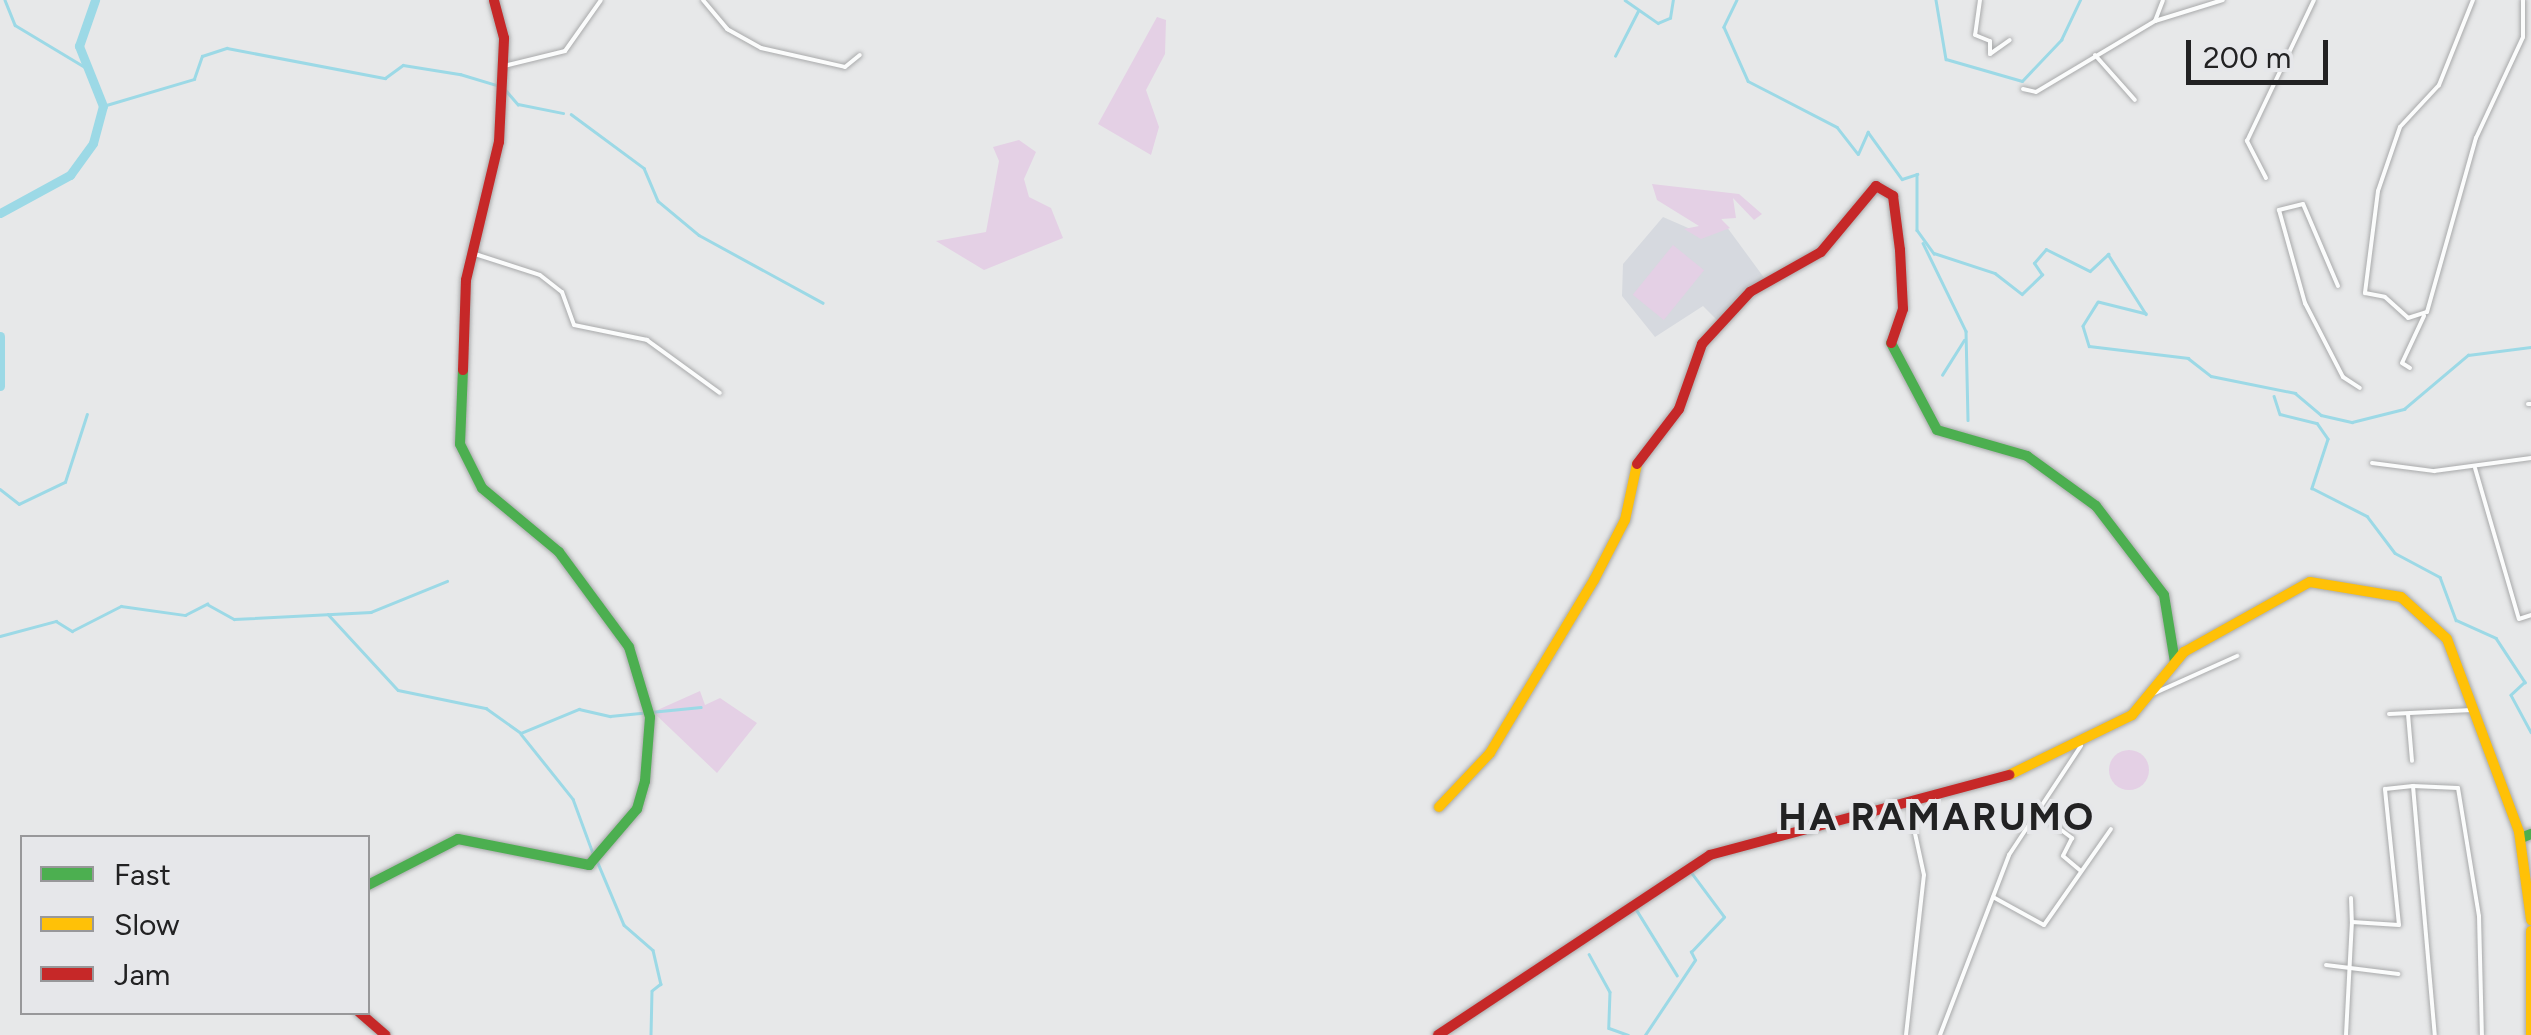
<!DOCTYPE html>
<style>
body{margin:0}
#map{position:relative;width:2531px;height:1035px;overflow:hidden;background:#e7e8e9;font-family:Figtree,sans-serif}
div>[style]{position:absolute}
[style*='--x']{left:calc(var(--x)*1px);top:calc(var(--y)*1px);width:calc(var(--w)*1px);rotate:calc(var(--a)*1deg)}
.built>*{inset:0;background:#d6d9df}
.green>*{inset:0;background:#e4d0e5;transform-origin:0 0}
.round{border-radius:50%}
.stream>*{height:2.5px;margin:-1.25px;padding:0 1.25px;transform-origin:1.25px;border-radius:1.25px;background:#9cd9e6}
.river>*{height:9px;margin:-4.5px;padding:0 4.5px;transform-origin:4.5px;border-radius:4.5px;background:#9cd9e6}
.roads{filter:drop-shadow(0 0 2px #a8a9aa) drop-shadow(0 0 2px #a8a9aa)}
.street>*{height:4px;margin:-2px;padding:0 2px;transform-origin:2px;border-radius:2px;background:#fbfcfc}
.fast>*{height:10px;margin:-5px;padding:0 5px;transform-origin:5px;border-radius:5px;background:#4caf50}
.slow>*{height:10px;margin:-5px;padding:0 5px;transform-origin:5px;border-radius:5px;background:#ffc107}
.jam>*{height:10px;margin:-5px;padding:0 5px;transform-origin:5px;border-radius:5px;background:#c62828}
span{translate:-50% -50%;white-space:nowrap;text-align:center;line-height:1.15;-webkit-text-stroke:8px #e6e7ea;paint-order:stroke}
.district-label{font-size:38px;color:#222223;font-weight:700;letter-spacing:2.5px}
.legend{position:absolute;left:20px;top:835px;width:350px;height:180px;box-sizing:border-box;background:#e6e7ea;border:2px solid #98989a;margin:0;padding:12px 18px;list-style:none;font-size:30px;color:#222223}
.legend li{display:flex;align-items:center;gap:20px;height:50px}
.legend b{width:50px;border:2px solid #98989a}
.scale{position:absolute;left:2186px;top:40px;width:142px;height:45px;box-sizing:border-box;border:5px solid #222223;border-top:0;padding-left:12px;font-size:30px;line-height:35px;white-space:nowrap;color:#222223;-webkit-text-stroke:8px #e6e7ea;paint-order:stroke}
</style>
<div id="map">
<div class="built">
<i style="clip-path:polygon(1663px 217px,1702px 234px,1721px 219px,1765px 279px,1717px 320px,1703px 306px,1655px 337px,1622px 296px,1623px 264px)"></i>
</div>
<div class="green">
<i style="clip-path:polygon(1157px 17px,1166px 20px,1165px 54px,1146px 90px,1159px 127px,1151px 155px,1098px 124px)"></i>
<i style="clip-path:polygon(1019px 140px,1036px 152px,1024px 179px,1029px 197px,1051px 208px,1063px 238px,984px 270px,936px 241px,986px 232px,999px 161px,993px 147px)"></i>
<i style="clip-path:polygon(1652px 184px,1739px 194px,1762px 214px,1754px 220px,1733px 198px,1736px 218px,1721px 219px,1730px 228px,1701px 239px,1684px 229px,1699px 226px,1657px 200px)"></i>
<i style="left:1673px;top:245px;width:40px;height:64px;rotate:39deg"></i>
<i style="clip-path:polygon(700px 691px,705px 705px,720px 698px,757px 723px,717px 773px,653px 712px)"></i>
<i class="round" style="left:2109px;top:750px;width:40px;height:40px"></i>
</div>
<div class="stream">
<i style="--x:5;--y:0;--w:27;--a:68"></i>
<i style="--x:15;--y:25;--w:82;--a:31"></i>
<i style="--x:1625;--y:0;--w:40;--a:34.9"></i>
<i style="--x:1658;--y:23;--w:13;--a:-23"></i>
<i style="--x:1670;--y:18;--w:18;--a:-81"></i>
<i style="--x:1737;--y:0;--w:30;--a:116"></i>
<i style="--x:1724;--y:27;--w:59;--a:66"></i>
<i style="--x:1748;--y:81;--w:100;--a:27.3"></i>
<i style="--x:1837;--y:127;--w:34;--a:52"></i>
<i style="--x:1858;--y:154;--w:24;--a:-66"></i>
<i style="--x:1868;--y:132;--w:58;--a:54.1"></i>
<i style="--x:1902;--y:179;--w:16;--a:-18"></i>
<i style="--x:1917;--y:174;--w:56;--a:90"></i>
<i style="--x:1917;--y:230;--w:29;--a:54"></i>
<i style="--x:1934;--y:253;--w:64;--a:18.2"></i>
<i style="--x:1995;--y:273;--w:34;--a:38"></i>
<i style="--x:2022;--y:294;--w:28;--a:-44"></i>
<i style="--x:2042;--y:275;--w:14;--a:-124"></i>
<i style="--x:2034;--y:263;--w:18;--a:-49"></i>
<i style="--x:2046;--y:249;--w:49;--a:26.6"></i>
<i style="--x:2090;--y:271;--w:25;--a:-43"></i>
<i style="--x:2108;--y:254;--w:71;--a:57.7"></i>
<i style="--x:2146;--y:314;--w:49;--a:-166"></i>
<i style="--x:2098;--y:302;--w:28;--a:122"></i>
<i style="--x:2083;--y:326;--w:21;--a:73"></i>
<i style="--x:2089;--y:346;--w:100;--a:6.9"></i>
<i style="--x:2188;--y:358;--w:29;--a:38"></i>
<i style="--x:2211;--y:376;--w:86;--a:11.4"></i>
<i style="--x:2295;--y:393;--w:34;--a:40"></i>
<i style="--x:2321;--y:415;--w:32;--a:13"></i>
<i style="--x:2352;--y:422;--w:54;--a:-14"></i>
<i style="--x:2404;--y:409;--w:84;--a:-40.2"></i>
<i style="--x:2468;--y:355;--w:64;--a:-7.2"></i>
<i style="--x:1936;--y:0;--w:60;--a:80.4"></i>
<i style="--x:1946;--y:59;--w:79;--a:16.1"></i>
<i style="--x:2022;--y:81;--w:57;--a:-46.4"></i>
<i style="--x:2061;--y:40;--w:44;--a:-64.6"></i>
<i style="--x:1615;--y:56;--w:51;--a:-62.9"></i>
<i style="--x:103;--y:106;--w:95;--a:-16.5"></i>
<i style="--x:194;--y:79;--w:24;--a:-71"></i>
<i style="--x:202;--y:56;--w:26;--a:-18"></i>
<i style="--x:227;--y:48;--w:161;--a:10.8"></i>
<i style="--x:385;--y:78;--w:22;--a:-36"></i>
<i style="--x:403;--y:65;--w:58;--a:9"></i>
<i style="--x:460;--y:74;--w:45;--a:16.8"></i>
<i style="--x:503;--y:87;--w:23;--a:49"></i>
<i style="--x:518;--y:104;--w:46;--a:11.3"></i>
<i style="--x:571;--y:114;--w:91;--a:36.5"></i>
<i style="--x:644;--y:168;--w:36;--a:67"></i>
<i style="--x:658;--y:201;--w:53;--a:39.7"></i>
<i style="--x:699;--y:235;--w:141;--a:28.7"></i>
<i style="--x:1923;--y:243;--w:98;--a:64"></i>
<i style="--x:1966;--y:331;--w:89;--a:88.7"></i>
<i style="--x:1942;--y:375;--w:41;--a:-57.8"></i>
<i style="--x:2274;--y:396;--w:19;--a:72"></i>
<i style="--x:2280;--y:414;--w:38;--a:14"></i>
<i style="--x:2317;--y:423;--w:19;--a:55"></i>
<i style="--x:2328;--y:439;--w:52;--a:108.1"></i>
<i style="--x:2312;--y:488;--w:62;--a:27"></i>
<i style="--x:2367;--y:516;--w:46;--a:52.9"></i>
<i style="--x:2395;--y:553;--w:51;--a:28.1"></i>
<i style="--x:2440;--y:577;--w:46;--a:69.6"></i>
<i style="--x:2456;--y:620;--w:44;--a:24.2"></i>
<i style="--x:2496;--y:638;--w:53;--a:56.6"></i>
<i style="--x:2525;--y:682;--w:19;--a:137"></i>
<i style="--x:2511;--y:695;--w:42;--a:61.6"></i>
<i style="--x:0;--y:489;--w:24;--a:38"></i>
<i style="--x:19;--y:504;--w:51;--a:-25.6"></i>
<i style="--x:65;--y:482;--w:71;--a:-72.1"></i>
<i style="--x:328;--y:614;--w:103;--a:47.4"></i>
<i style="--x:398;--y:690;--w:90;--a:11.6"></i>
<i style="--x:486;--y:708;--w:43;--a:35.5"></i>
<i style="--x:521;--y:733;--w:63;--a:-22.5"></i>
<i style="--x:579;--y:709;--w:32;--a:13"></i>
<i style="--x:610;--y:716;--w:91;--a:-5.6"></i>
<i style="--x:0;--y:636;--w:58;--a:-15"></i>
<i style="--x:56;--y:621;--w:19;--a:32"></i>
<i style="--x:72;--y:631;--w:55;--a:-27"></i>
<i style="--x:121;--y:606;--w:65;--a:8"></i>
<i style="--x:185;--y:615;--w:25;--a:-27"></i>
<i style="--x:207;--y:604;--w:31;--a:29"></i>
<i style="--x:234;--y:619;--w:137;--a:-2.9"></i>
<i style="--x:371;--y:612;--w:82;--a:-22.2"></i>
<i style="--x:521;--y:734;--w:83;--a:51.3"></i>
<i style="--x:573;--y:799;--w:61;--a:69.8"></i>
<i style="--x:598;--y:863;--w:67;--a:67.2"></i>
<i style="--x:624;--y:925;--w:38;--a:41"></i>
<i style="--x:653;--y:950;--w:35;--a:77"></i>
<i style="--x:661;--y:984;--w:11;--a:142"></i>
<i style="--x:652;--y:991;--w:44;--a:91.3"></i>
<i style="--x:1636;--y:909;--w:78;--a:58.2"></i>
<i style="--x:1589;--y:954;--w:43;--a:61.1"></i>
<i style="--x:1610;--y:992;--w:36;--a:92"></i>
<i style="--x:1609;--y:1028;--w:20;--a:20"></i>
<i style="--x:1645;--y:1035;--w:90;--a:-56.3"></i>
<i style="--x:1695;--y:960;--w:9;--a:-117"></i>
<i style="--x:1691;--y:952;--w:48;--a:-46.7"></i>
<i style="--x:1724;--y:917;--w:54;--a:-126.7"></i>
</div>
<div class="river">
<i style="--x:0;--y:213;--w:80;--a:-28.5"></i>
<i style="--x:70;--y:175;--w:39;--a:-54"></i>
<i style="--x:93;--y:143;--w:38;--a:-75"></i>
<i style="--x:103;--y:106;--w:65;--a:-111.8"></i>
<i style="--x:79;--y:46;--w:49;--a:-70.8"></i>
<i style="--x:0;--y:336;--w:50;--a:90"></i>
</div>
<div class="roads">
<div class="street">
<i style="--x:703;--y:0;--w:38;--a:50"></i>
<i style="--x:727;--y:29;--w:39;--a:29"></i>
<i style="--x:761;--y:48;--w:86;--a:12.7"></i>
<i style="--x:845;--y:67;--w:19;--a:-39"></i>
<i style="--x:1980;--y:0;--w:35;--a:98"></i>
<i style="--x:1975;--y:35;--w:16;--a:22"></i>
<i style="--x:1990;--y:41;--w:13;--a:90"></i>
<i style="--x:1990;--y:54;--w:24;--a:-35"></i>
<i style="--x:2473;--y:0;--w:92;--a:111.8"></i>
<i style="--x:2439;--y:85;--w:57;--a:132.9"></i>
<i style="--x:2400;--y:127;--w:68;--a:109"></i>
<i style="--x:2378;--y:191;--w:103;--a:97.3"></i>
<i style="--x:2365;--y:293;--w:20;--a:11"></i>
<i style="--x:2385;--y:297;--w:31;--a:42"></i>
<i style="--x:2408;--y:318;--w:20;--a:-18"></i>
<i style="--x:2427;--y:312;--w:181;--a:-74.3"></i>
<i style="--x:2476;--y:138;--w:111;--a:-65"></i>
<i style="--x:2523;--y:37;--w:37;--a:-90"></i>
<i style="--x:2155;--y:21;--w:71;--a:-17.2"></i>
<i style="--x:2095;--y:55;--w:60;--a:48.4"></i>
<i style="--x:504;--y:66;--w:63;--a:-13.8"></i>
<i style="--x:565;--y:51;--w:62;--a:-54.8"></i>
<i style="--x:2023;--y:89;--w:13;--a:13"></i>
<i style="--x:2036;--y:92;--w:139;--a:-30.8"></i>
<i style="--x:2155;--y:21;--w:22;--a:-69"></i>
<i style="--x:2266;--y:178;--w:42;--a:-117.2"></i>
<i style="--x:2247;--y:141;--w:156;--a:-64.6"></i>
<i style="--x:475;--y:254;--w:68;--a:17.9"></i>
<i style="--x:540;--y:275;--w:28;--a:38"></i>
<i style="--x:562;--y:292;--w:35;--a:70"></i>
<i style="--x:574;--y:325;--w:75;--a:11.6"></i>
<i style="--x:647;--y:340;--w:90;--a:36"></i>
<i style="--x:2338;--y:286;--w:89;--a:-113.1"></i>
<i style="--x:2303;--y:204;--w:25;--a:166"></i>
<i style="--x:2279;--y:210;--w:97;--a:74.4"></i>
<i style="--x:2305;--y:303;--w:83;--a:62.8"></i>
<i style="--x:2343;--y:377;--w:20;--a:33"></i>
<i style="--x:2410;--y:368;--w:9;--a:-148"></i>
<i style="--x:2402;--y:363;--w:52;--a:-64.9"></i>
<i style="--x:2528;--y:404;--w:3;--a:0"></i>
<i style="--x:2372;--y:463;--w:63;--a:7.4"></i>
<i style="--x:2434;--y:471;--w:98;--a:-7.6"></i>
<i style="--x:2475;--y:468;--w:157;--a:73.8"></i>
<i style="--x:2519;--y:619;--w:13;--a:-18"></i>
<i style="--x:2148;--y:696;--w:98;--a:-24.2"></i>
<i style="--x:2389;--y:714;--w:83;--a:-2.8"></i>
<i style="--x:2408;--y:714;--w:47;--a:85.1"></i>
<i style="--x:2413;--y:786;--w:250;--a:85"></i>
<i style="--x:2037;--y:812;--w:44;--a:36.6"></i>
<i style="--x:2072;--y:838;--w:20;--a:117"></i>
<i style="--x:2063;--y:856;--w:23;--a:40"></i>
<i style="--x:1993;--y:897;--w:58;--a:28.8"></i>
<i style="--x:2044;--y:925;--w:117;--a:-55.1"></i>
<i style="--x:2351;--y:898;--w:24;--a:88"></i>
<i style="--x:2326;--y:965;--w:73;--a:7.1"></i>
<i style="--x:1906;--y:1035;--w:161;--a:-83.6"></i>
<i style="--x:1924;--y:875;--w:66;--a:-102.2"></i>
<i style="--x:1940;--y:1035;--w:193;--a:-69"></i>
<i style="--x:2009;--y:855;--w:131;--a:-56.6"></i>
<i style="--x:2346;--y:1035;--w:113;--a:-87"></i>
<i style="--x:2352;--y:922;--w:47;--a:3.7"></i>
<i style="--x:2399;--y:925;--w:137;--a:-95.9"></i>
<i style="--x:2385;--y:789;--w:28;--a:-6"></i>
<i style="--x:2413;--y:786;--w:45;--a:2.5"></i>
<i style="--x:2458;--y:788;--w:130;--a:80.7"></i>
<i style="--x:2479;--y:916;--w:119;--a:88.6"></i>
</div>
<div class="fast">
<i style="--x:1891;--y:343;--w:98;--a:62.1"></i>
<i style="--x:1937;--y:430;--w:94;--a:16.1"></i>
<i style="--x:2027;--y:456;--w:85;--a:35.9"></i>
<i style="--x:2096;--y:506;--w:112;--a:52.6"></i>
<i style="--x:2164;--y:595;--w:68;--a:80.7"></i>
<i style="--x:2521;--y:838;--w:11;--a:-22"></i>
<i style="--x:368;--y:885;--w:101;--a:-27.1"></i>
<i style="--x:458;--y:839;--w:134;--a:11.2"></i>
<i style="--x:589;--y:865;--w:74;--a:-49.4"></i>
<i style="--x:637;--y:809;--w:29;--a:-74"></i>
<i style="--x:645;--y:781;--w:64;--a:-85.5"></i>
<i style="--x:650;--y:717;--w:73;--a:-106.7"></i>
<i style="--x:629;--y:647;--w:118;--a:-126.4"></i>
<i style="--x:559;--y:552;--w:100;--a:-140.3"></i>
<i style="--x:482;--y:488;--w:49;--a:-116.6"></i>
<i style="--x:460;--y:444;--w:74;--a:-87.7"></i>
</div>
<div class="slow">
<i style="--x:2009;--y:775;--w:137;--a:-26"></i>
<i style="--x:2132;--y:715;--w:82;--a:-50.5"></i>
<i style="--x:2184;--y:652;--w:144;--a:-29.1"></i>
<i style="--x:2310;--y:582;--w:92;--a:9.4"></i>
<i style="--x:2401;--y:597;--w:62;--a:42.4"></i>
<i style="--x:2447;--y:639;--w:206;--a:69.5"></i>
<i style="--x:2519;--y:832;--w:89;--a:82.2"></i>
<i style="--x:1439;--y:807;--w:74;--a:-46.6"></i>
<i style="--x:1490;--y:753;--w:202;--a:-59"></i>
<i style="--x:1594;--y:580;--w:68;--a:-62.7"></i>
<i style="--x:1625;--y:520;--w:57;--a:-77.9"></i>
<i style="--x:2531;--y:931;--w:104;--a:90"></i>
</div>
<div class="jam">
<i style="--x:463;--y:370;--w:90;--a:-88.1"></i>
<i style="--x:466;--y:280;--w:142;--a:-76.6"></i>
<i style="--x:499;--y:142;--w:104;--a:-87.2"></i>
<i style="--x:504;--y:38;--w:39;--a:-105"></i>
<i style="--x:1637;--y:464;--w:69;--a:-52.6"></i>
<i style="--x:1679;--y:409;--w:69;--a:-70.5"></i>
<i style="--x:1702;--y:344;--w:71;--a:-47.3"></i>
<i style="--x:1750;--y:292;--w:81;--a:-29.4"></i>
<i style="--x:1821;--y:252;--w:86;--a:-50.2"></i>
<i style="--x:1876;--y:186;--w:20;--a:30"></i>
<i style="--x:1893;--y:196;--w:54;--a:82.6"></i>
<i style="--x:1900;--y:250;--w:59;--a:87.1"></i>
<i style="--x:1903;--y:309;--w:36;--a:109"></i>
<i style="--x:359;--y:1012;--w:35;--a:41"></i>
<i style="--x:1438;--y:1035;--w:326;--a:-33.5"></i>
<i style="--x:1710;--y:855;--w:310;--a:-15"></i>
</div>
</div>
<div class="district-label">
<span style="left:1937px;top:818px">HA RAMARUMO</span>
</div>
<ul class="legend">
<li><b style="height:12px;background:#4caf50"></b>Fast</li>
<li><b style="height:12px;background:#ffc107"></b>Slow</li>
<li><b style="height:12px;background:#c62828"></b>Jam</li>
</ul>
<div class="scale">200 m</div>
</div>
